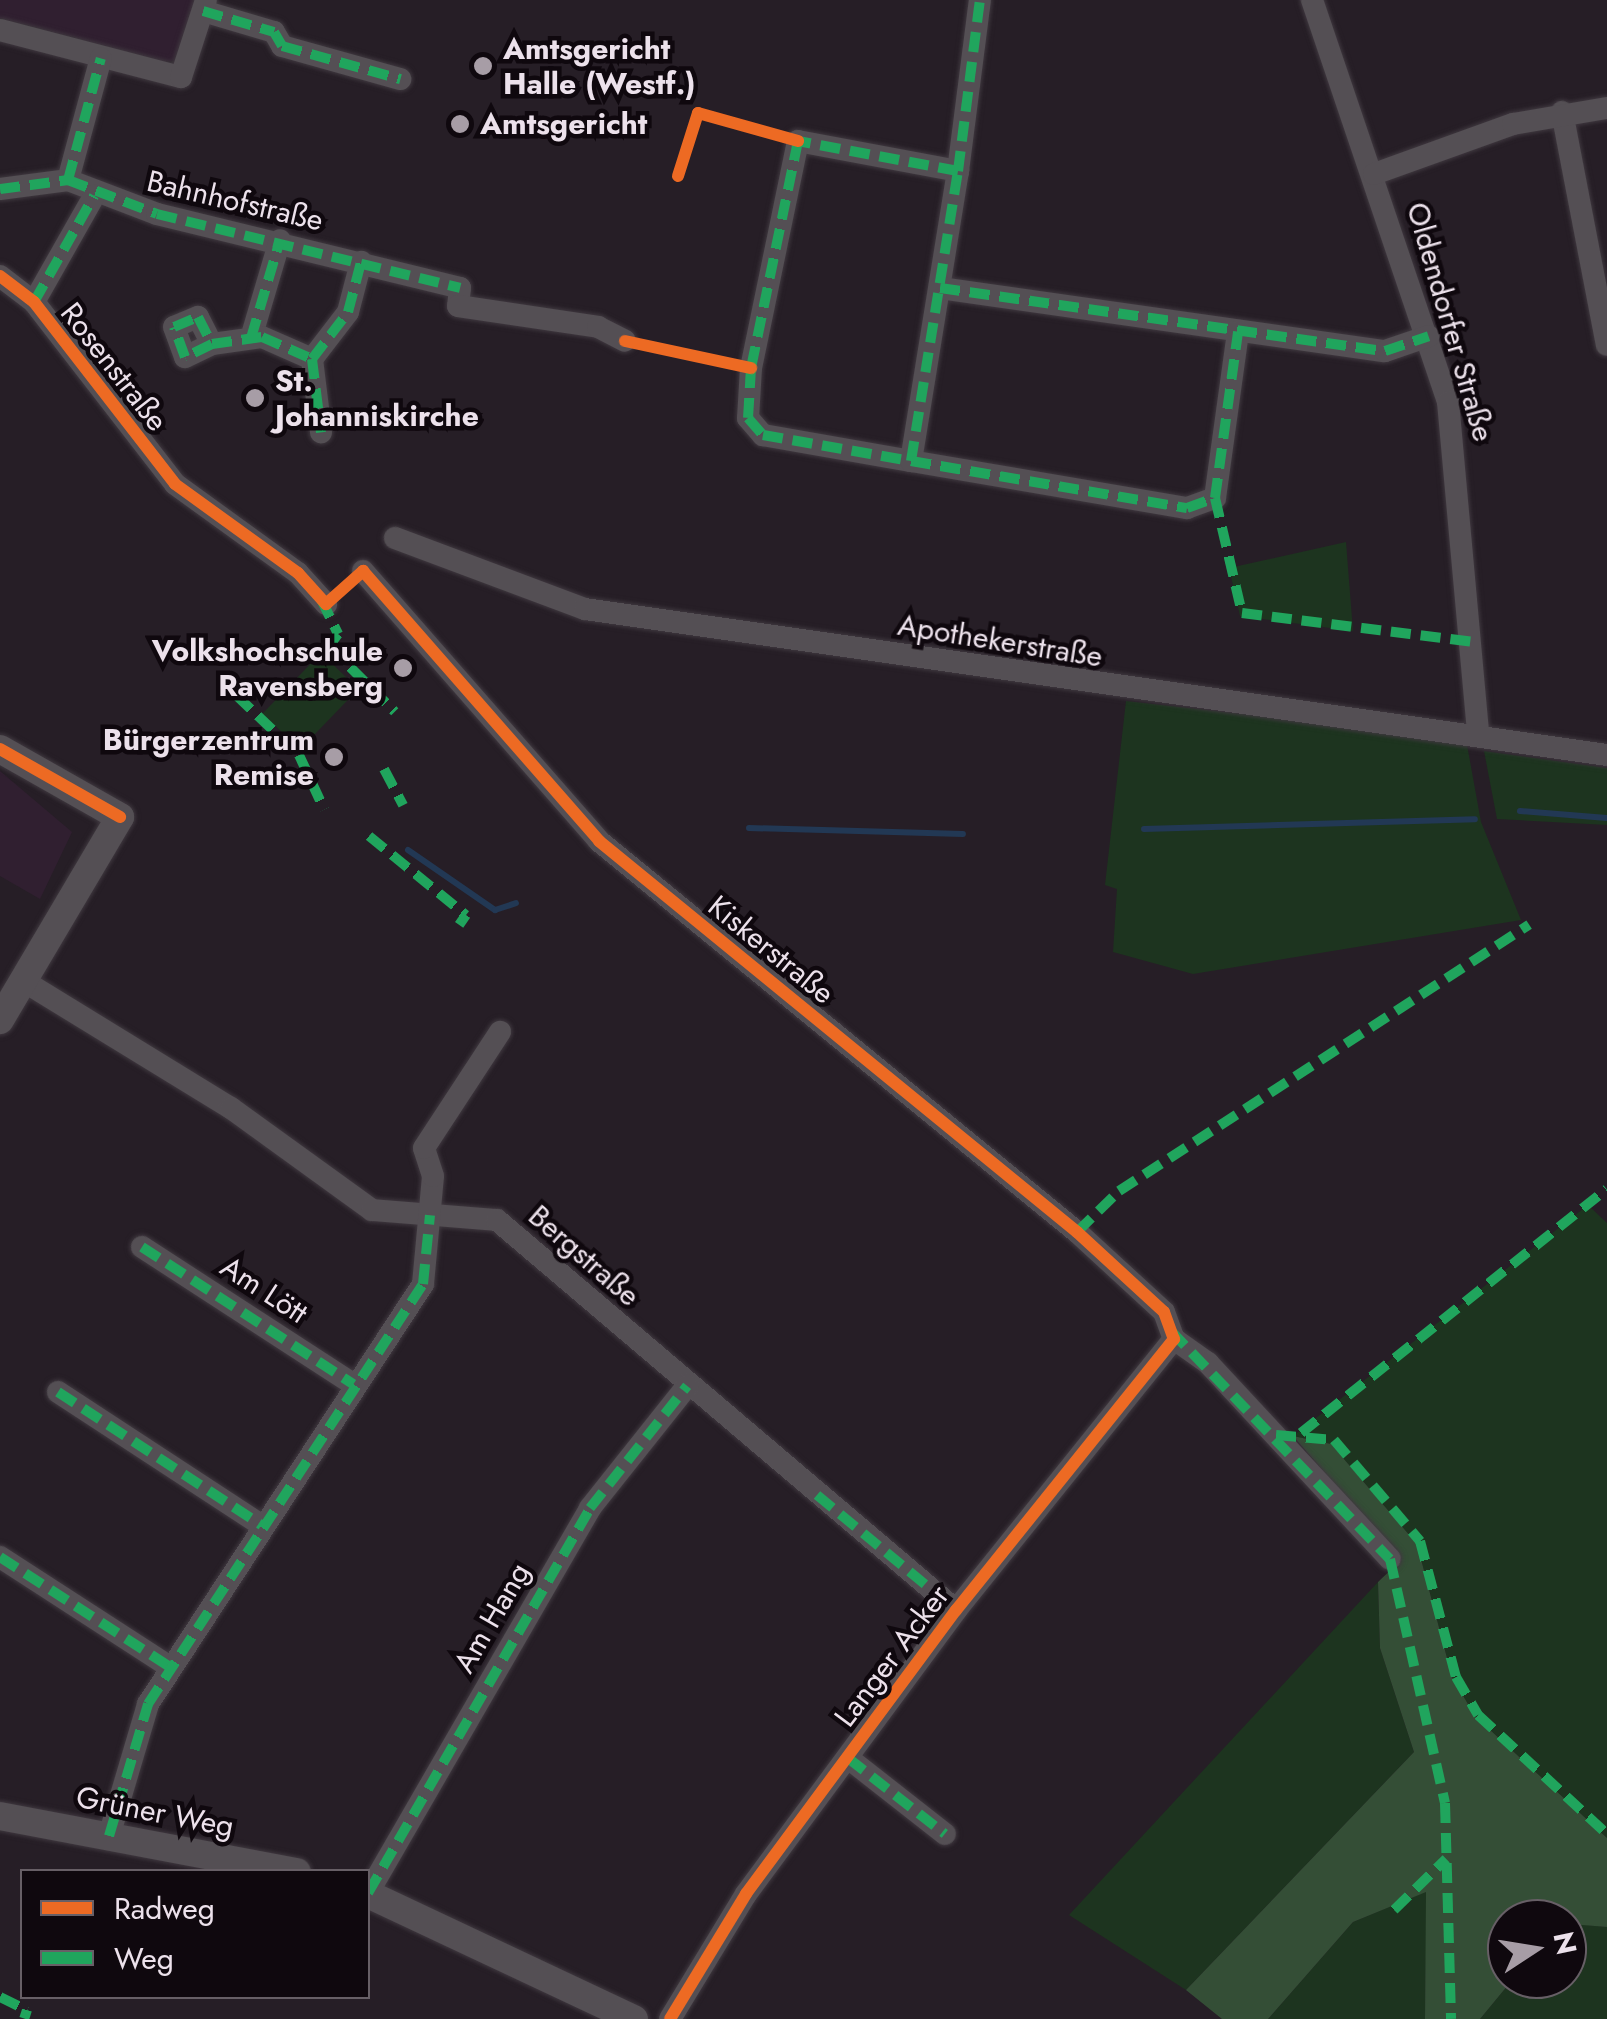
<!DOCTYPE html>
<meta charset="utf-8">
<style>
body{margin:0}
#map{position:relative;width:1607px;height:2019px;overflow:hidden;background:#261e26;font-family:Jost,sans-serif}
div>[style]{position:absolute}
[style*='--x']{left:calc(var(--x)*1px);top:calc(var(--y)*1px);width:calc(var(--w)*1px);rotate:calc(var(--a)*1deg)}
.built>*{inset:0;background:#301f30}
.green>*{inset:0;background:#1d341f;transform-origin:0 0}
.forest>*{inset:0;background:#344e36}
.stream>*{height:6px;margin:-3px;padding:0 3px;transform-origin:3px;border-radius:3px;background:#223854}
.roads{filter:drop-shadow(0 0 2px #3f383f) drop-shadow(0 0 2px #3f383f)}
.minor>*{height:22px;margin:-11px;padding:0 11px;transform-origin:11px;border-radius:11px;background:#544f54}
.tertiary>*{height:28px;margin:-14px;padding:0 14px;transform-origin:14px;border-radius:14px;background:#544f54}
.quiet>*{height:10px;margin-top:-5px;transform-origin:0;background:repeating-linear-gradient(90deg,#20a55d 0 20px,transparent 0 30px)}
.cycleway>*{height:12px;margin:-6px;padding:0 6px;transform-origin:6px;border-radius:6px;background:#ed6a23}
.dots>*{width:28px;height:28px;translate:-50% -50%;box-sizing:border-box;border:5px solid #0f080e;border-radius:50%}
span{translate:-50% -50%;white-space:nowrap;text-align:center;line-height:1.15;-webkit-text-stroke:9px #0f080e;paint-order:stroke}
.poi-label{font-size:30px;color:#ece1eb;font-weight:700}
.left{translate:0 -50%;text-align:left}
.right{translate:-100% -50%;text-align:right}
.street-label{font-size:30px;color:#ece1eb}
.legend{position:absolute;left:20px;top:1869px;width:350px;height:130px;box-sizing:border-box;background:#0f080e;border:2px solid #675f66;margin:0;padding:12px 18px;list-style:none;font-size:30px;color:#ece1eb}
.legend li{display:flex;align-items:center;gap:20px;height:50px}
.legend b{width:50px;border:2px solid #675f66}
.north{position:absolute;left:1487px;top:1899px;width:100px;height:100px;box-sizing:border-box;background:#0f080e;border:2px solid #675f66;border-radius:50%;rotate:78deg;font-size:28px;font-weight:700;line-height:40px;text-align:center;color:#ece1eb}
.north::after{content:'';display:block;margin:auto;width:35px;height:45px;background:#a79da6;clip-path:polygon(50% 0,100% 100%,50% 72%,0 100%)}
</style>
<div id="map">
<div class="built">
<i style="clip-path:polygon(0 0,198px 0,176px 60px,164px 62px,0 18px)"></i>
<i style="clip-path:polygon(0 771px,72px 832px,40px 899px,0 876px)"></i>
</div>
<div class="green">
<i style="clip-path:polygon(1346px 542px,1353px 631px,1240px 616px,1229px 568px)"></i>
<i style="left:321px;top:653px;width:52px;height:84px;rotate:44deg"></i>
<i style="clip-path:polygon(1126px 701px,1466px 739px,1481px 822px,1521px 920px,1193px 974px,1113px 952px,1117px 889px,1105px 885px)"></i>
<i style="clip-path:polygon(1484px 751px,1607px 768px,1607px 825px,1497px 819px)"></i>
<i style="clip-path:polygon(1588px 1205px,1607px 1223px,1607px 1838px,1475px 1716px,1452px 1677px,1417px 1544px,1331px 1444px,1293px 1436px)"></i>
<i style="clip-path:polygon(1378px 1582px,1380px 1648px,1414px 1752px,1186px 1990px,1069px 1915px)"></i>
<i style="clip-path:polygon(1427px 1891px,1425px 2019px,1268px 2019px,1353px 1922px)"></i>
<i style="clip-path:polygon(1567px 1923px,1607px 1927px,1607px 2019px,1480px 2019px,1513px 1979px,1567px 1979px)"></i>
</div>
<div class="forest">
<i style="clip-path:polygon(1293px 1436px,1331px 1444px,1417px 1544px,1452px 1677px,1475px 1716px,1607px 1838px,1607px 1927px,1507px 1919px,1513px 1979px,1480px 2019px,1425px 2019px,1426px 1892px,1353px 1922px,1268px 2019px,1222px 2019px,1186px 1990px,1414px 1752px,1380px 1648px,1378px 1582px,1401px 1560px)"></i>
</div>
<div class="stream">
<i style="--x:1520;--y:811;--w:87;--a:4.6"></i>
<i style="--x:749;--y:828;--w:214;--a:1.6"></i>
<i style="--x:1144;--y:829;--w:331;--a:-1.7"></i>
<i style="--x:408;--y:850;--w:106;--a:34.6"></i>
<i style="--x:495;--y:910;--w:22;--a:-18"></i>
</div>
<div class="roads">
<div class="minor">
<i style="--x:1312;--y:0;--w:424;--a:71.3"></i>
<i style="--x:1448;--y:402;--w:332;--a:84.8"></i>
<i style="--x:203;--y:11;--w:74;--a:16.5"></i>
<i style="--x:274;--y:32;--w:16;--a:60"></i>
<i style="--x:282;--y:46;--w:123;--a:15.6"></i>
<i style="--x:0;--y:30;--w:187;--a:14.6"></i>
<i style="--x:181;--y:77;--w:81;--a:-72"></i>
<i style="--x:1562;--y:112;--w:237;--a:79.1"></i>
<i style="--x:958;--y:171;--w:163;--a:-169.4"></i>
<i style="--x:798;--y:141;--w:232;--a:101.7"></i>
<i style="--x:751;--y:368;--w:50;--a:93.4"></i>
<i style="--x:748;--y:418;--w:23;--a:49"></i>
<i style="--x:763;--y:435;--w:150;--a:10"></i>
<i style="--x:911;--y:461;--w:294;--a:-80.8"></i>
<i style="--x:958;--y:171;--w:172;--a:-82.7"></i>
<i style="--x:1374;--y:174;--w:148;--a:-19.8"></i>
<i style="--x:1513;--y:124;--w:95;--a:-9.7"></i>
<i style="--x:68;--y:180;--w:95;--a:20.9"></i>
<i style="--x:157;--y:214;--w:312;--a:13.7"></i>
<i style="--x:460;--y:288;--w:18;--a:96"></i>
<i style="--x:458;--y:306;--w:142;--a:8.5"></i>
<i style="--x:598;--y:327;--w:30;--a:27"></i>
<i style="--x:68;--y:180;--w:126;--a:-74.9"></i>
<i style="--x:0;--y:189;--w:69;--a:-7.5"></i>
<i style="--x:0;--y:276;--w:43;--a:37.4"></i>
<i style="--x:34;--y:302;--w:230;--a:52.2"></i>
<i style="--x:175;--y:484;--w:152;--a:35.9"></i>
<i style="--x:298;--y:573;--w:42;--a:47.9"></i>
<i style="--x:940;--y:288;--w:449;--a:8.1"></i>
<i style="--x:1385;--y:351;--w:46;--a:-18.8"></i>
<i style="--x:34;--y:302;--w:122;--a:-60.5"></i>
<i style="--x:251;--y:338;--w:102;--a:-73.5"></i>
<i style="--x:212;--y:344;--w:30;--a:154"></i>
<i style="--x:185;--y:357;--w:32;--a:-110"></i>
<i style="--x:174;--y:327;--w:26;--a:-23"></i>
<i style="--x:198;--y:317;--w:30;--a:63"></i>
<i style="--x:212;--y:344;--w:50;--a:-8"></i>
<i style="--x:262;--y:337;--w:55;--a:23.7"></i>
<i style="--x:312;--y:359;--w:74;--a:83"></i>
<i style="--x:312;--y:359;--w:59;--a:-52.5"></i>
<i style="--x:348;--y:312;--w:52;--a:-75.4"></i>
<i style="--x:911;--y:461;--w:280;--a:9.7"></i>
<i style="--x:1187;--y:508;--w:30;--a:-20"></i>
<i style="--x:1215;--y:498;--w:168;--a:-82.1"></i>
<i style="--x:395;--y:538;--w:203;--a:20.5"></i>
<i style="--x:585;--y:609;--w:1032;--a:8.13"></i>
<i style="--x:363;--y:571;--w:359;--a:48.8"></i>
<i style="--x:599;--y:841;--w:618;--a:39.28"></i>
<i style="--x:1077;--y:1232;--w:118;--a:42.6"></i>
<i style="--x:1164;--y:1312;--w:29;--a:70"></i>
<i style="--x:1174;--y:1339;--w:42;--a:35.2"></i>
<i style="--x:1208;--y:1363;--w:267;--a:47.1"></i>
<i style="--x:22;--y:980;--w:245;--a:31.5"></i>
<i style="--x:231;--y:1108;--w:174;--a:35.9"></i>
<i style="--x:372;--y:1210;--w:125;--a:4.6"></i>
<i style="--x:497;--y:1220;--w:602;--a:40.35"></i>
<i style="--x:142;--y:1247;--w:252;--a:33"></i>
<i style="--x:58;--y:1392;--w:243;--a:33.2"></i>
<i style="--x:0;--y:1557;--w:202;--a:32.9"></i>
<i style="--x:848;--y:1758;--w:123;--a:38.1"></i>
<i style="--x:109;--y:1836;--w:138;--a:-73.5"></i>
<i style="--x:148;--y:1704;--w:502;--a:-56.78"></i>
<i style="--x:423;--y:1284;--w:108;--a:-84.7"></i>
<i style="--x:433;--y:1176;--w:29;--a:-108"></i>
<i style="--x:424;--y:1148;--w:139;--a:-56.8"></i>
<i style="--x:368;--y:1893;--w:444;--a:-60"></i>
<i style="--x:590;--y:1508;--w:156;--a:-51.5"></i>
<i style="--x:670;--y:2019;--w:146;--a:-58.7"></i>
<i style="--x:746;--y:1894;--w:353;--a:-53.5"></i>
<i style="--x:956;--y:1610;--w:348;--a:-51.2"></i>
</div>
<div class="tertiary">
<i style="--x:0;--y:749;--w:138;--a:29.5"></i>
<i style="--x:120;--y:817;--w:236;--a:120.6"></i>
<i style="--x:0;--y:1816;--w:302;--a:10.7"></i>
<i style="--x:368;--y:1894;--w:294;--a:25.2"></i>
</div>
</div>
<div class="quiet">
<i style="--x:203;--y:11;--w:74;--a:16.5"></i>
<i style="--x:274;--y:32;--w:16;--a:60"></i>
<i style="--x:282;--y:46;--w:123;--a:15.6"></i>
<i style="--x:958;--y:171;--w:163;--a:-169.4"></i>
<i style="--x:798;--y:141;--w:232;--a:101.7"></i>
<i style="--x:751;--y:368;--w:50;--a:93.4"></i>
<i style="--x:748;--y:418;--w:23;--a:49"></i>
<i style="--x:763;--y:435;--w:150;--a:10"></i>
<i style="--x:911;--y:461;--w:294;--a:-80.8"></i>
<i style="--x:958;--y:171;--w:172;--a:-82.7"></i>
<i style="--x:68;--y:180;--w:95;--a:20.9"></i>
<i style="--x:157;--y:214;--w:312;--a:13.7"></i>
<i style="--x:68;--y:180;--w:126;--a:-74.9"></i>
<i style="--x:0;--y:189;--w:69;--a:-7.5"></i>
<i style="--x:940;--y:288;--w:449;--a:8.1"></i>
<i style="--x:1385;--y:351;--w:46;--a:-18.8"></i>
<i style="--x:34;--y:302;--w:122;--a:-60.5"></i>
<i style="--x:251;--y:338;--w:102;--a:-73.5"></i>
<i style="--x:212;--y:344;--w:30;--a:154"></i>
<i style="--x:185;--y:357;--w:32;--a:-110"></i>
<i style="--x:174;--y:327;--w:26;--a:-23"></i>
<i style="--x:198;--y:317;--w:30;--a:63"></i>
<i style="--x:212;--y:344;--w:50;--a:-8"></i>
<i style="--x:262;--y:337;--w:55;--a:23.7"></i>
<i style="--x:312;--y:359;--w:74;--a:83"></i>
<i style="--x:312;--y:359;--w:59;--a:-52.5"></i>
<i style="--x:348;--y:312;--w:52;--a:-75.4"></i>
<i style="--x:911;--y:461;--w:280;--a:9.7"></i>
<i style="--x:1187;--y:508;--w:30;--a:-20"></i>
<i style="--x:1215;--y:498;--w:168;--a:-82.1"></i>
<i style="--x:1215;--y:498;--w:118;--a:76.8"></i>
<i style="--x:1242;--y:613;--w:234;--a:7.1"></i>
<i style="--x:321;--y:599;--w:39;--a:64"></i>
<i style="--x:338;--y:634;--w:15;--a:127"></i>
<i style="--x:329;--y:646;--w:93;--a:45"></i>
<i style="--x:236;--y:695;--w:87;--a:43.6"></i>
<i style="--x:299;--y:755;--w:60;--a:65.2"></i>
<i style="--x:384;--y:769;--w:41;--a:62.2"></i>
<i style="--x:369;--y:836;--w:125;--a:39.2"></i>
<i style="--x:466;--y:915;--w:12;--a:125"></i>
<i style="--x:1077;--y:1232;--w:59;--a:-44.3"></i>
<i style="--x:1119;--y:1191;--w:489;--a:-33"></i>
<i style="--x:142;--y:1247;--w:252;--a:33"></i>
<i style="--x:1171;--y:1331;--w:316;--a:46.2"></i>
<i style="--x:1390;--y:1559;--w:250;--a:77.3"></i>
<i style="--x:1445;--y:1803;--w:216;--a:88.4"></i>
<i style="--x:58;--y:1392;--w:243;--a:33.2"></i>
<i style="--x:1301;--y:1433;--w:391;--a:-38.6"></i>
<i style="--x:1276;--y:1435;--w:58;--a:4.9"></i>
<i style="--x:1334;--y:1440;--w:133;--a:49.6"></i>
<i style="--x:1420;--y:1541;--w:141;--a:75.2"></i>
<i style="--x:1456;--y:1677;--w:44;--a:59.9"></i>
<i style="--x:1478;--y:1715;--w:176;--a:42.7"></i>
<i style="--x:817;--y:1495;--w:180;--a:39.6"></i>
<i style="--x:0;--y:1557;--w:202;--a:32.9"></i>
<i style="--x:848;--y:1758;--w:123;--a:38.1"></i>
<i style="--x:109;--y:1836;--w:138;--a:-73.5"></i>
<i style="--x:148;--y:1704;--w:502;--a:-56.78"></i>
<i style="--x:423;--y:1284;--w:69;--a:-84.2"></i>
<i style="--x:368;--y:1893;--w:444;--a:-60"></i>
<i style="--x:590;--y:1508;--w:156;--a:-51.5"></i>
<i style="--x:1394;--y:1910;--w:73;--a:-44.4"></i>
<i style="--x:0;--y:1997;--w:30;--a:26"></i>
<i style="--x:27;--y:2010;--w:9;--a:108"></i>
</div>
<div class="cycleway">
<i style="--x:678;--y:176;--w:66;--a:-72.4"></i>
<i style="--x:698;--y:113;--w:104;--a:15.6"></i>
<i style="--x:0;--y:276;--w:43;--a:37.4"></i>
<i style="--x:34;--y:302;--w:230;--a:52.2"></i>
<i style="--x:175;--y:484;--w:152;--a:35.9"></i>
<i style="--x:298;--y:573;--w:42;--a:47.9"></i>
<i style="--x:326;--y:604;--w:50;--a:-41.7"></i>
<i style="--x:363;--y:571;--w:359;--a:48.8"></i>
<i style="--x:599;--y:841;--w:618;--a:39.28"></i>
<i style="--x:1077;--y:1232;--w:118;--a:42.6"></i>
<i style="--x:1164;--y:1312;--w:29;--a:70"></i>
<i style="--x:1174;--y:1339;--w:348;--a:128.8"></i>
<i style="--x:956;--y:1610;--w:353;--a:126.5"></i>
<i style="--x:746;--y:1894;--w:146;--a:121.3"></i>
<i style="--x:625;--y:341;--w:129;--a:12.1"></i>
<i style="--x:0;--y:749;--w:138;--a:29.5"></i>
</div>
<div class="dots">
<i style="left:483px;top:66px;background:#a79da6"></i>
<i style="left:460px;top:124px;background:#a79da6"></i>
<i style="left:255px;top:398px;background:#a79da6"></i>
<i style="left:403px;top:668px;background:#a79da6"></i>
<i style="left:334px;top:757px;background:#a79da6"></i>
</div>
<div class="poi-label">
<span class="left" style="left:503px;top:66px">Amtsgericht<br>Halle (Westf.)</span>
<span class="left" style="left:480px;top:124px">Amtsgericht</span>
<span class="left" style="left:275px;top:398px">St.<br>Johanniskirche</span>
<span class="right" style="left:383px;top:668px">Volkshochschule<br>Ravensberg</span>
<span class="right" style="left:314px;top:757px">Bürgerzentrum<br>Remise</span>
</div>
<div class="street-label">
<span style="left:235px;top:201px;rotate:13deg">Bahnhofstraße</span>
<span style="left:1450px;top:322px;rotate:74deg">Oldendorfer Straße</span>
<span style="left:114px;top:367px;rotate:52deg">Rosenstraße</span>
<span style="left:1000px;top:641px;rotate:9deg">Apothekerstraße</span>
<span style="left:771px;top:950px;rotate:39deg">Kiskerstraße</span>
<span style="left:584px;top:1256px;rotate:41deg">Bergstraße</span>
<span style="left:264px;top:1290px;rotate:33deg">Am Lött</span>
<span style="left:492px;top:1618px;rotate:-60deg">Am Hang</span>
<span style="left:892px;top:1656px;rotate:-53deg">Langer Acker</span>
<span style="left:155px;top:1812px;rotate:11deg">Grüner Weg</span>
</div>
<ul class="legend">
<li><b style="height:12px;background:#ed6a23"></b>Radweg</li>
<li><b style="height:12px;background:#20a55d"></b>Weg</li>
</ul>
<div class="north">N</div>
</div>
